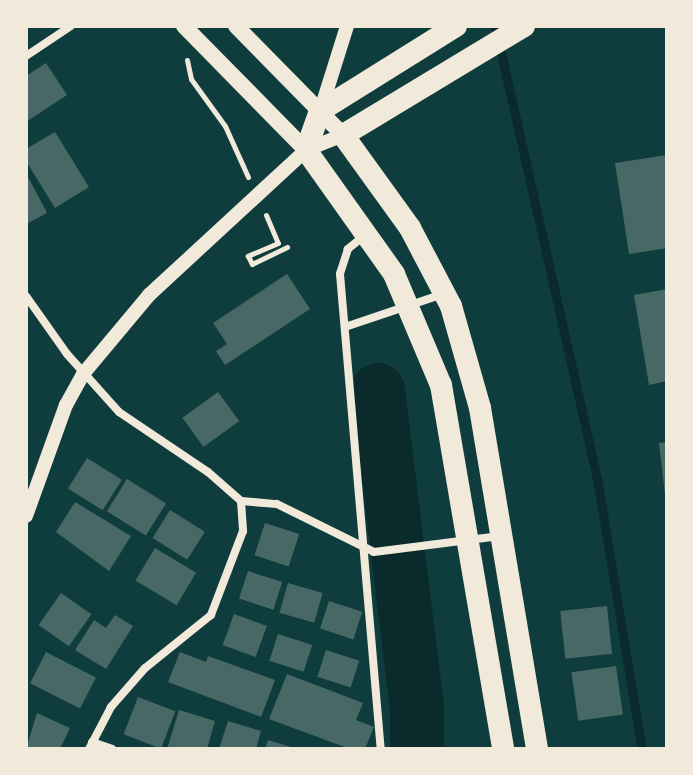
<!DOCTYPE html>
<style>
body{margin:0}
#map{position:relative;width:693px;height:775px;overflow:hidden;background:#0f3d3e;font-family:Mulish,sans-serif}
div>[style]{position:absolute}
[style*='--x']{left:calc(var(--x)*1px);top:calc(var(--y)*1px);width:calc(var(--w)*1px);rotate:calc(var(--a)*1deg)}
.stream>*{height:9px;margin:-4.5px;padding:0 4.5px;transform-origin:4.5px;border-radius:4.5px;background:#0a2a2b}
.river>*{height:54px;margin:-27px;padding:0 27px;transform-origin:27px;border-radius:27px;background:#0a2a2b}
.building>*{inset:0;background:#486865;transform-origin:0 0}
.path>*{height:5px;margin:-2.5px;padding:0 2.5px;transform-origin:2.5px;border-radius:2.5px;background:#f1e9da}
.minor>*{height:8px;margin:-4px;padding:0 4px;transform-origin:4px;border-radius:4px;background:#f1e9da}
.tertiary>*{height:14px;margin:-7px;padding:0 7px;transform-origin:7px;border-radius:7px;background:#f1e9da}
.secondary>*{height:16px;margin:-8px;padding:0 8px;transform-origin:8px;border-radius:8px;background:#f1e9da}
.trunk>*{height:22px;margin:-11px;padding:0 11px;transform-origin:11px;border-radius:11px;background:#f1e9da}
span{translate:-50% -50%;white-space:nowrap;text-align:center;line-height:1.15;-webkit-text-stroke:7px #f1e9da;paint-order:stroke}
.frame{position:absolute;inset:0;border:28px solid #f1e9da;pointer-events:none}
</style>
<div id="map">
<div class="stream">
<i style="--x:495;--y:26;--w:469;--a:77.3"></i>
<i style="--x:598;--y:484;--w:269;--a:80.6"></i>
</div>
<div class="river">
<i style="--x:378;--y:390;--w:318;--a:83"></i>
<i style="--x:417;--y:706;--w:43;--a:90"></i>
</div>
<div class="building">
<i style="clip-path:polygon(46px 63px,67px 95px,26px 122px,26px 76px)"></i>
<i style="clip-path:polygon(55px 132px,89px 187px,55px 208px,26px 161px,26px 149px)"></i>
<i style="clip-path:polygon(667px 155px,667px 248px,629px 254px,615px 163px)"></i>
<i style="clip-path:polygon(26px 173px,47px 213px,26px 224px)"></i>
<i style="clip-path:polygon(287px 274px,310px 309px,225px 365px,216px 351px,227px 344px,213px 323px)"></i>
<i style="clip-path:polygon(667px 289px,667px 381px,649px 385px,634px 295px)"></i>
<i style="left:218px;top:392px;width:36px;height:44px;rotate:54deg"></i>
<i style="clip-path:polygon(667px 442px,667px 494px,665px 495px,659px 443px)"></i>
<i style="left:87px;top:458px;width:41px;height:36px;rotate:32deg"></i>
<i style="left:127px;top:479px;width:46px;height:38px;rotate:32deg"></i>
<i style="clip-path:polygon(75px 502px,131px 536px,109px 571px,56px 532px)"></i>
<i style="left:170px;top:510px;width:41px;height:33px;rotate:32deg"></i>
<i style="left:265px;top:523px;width:36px;height:34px;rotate:18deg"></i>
<i style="left:155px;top:548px;width:48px;height:38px;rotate:31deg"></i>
<i style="left:248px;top:571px;width:36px;height:29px;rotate:18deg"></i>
<i style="left:288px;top:583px;width:36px;height:31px;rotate:16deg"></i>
<i style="left:61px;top:593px;width:37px;height:39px;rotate:35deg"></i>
<i style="left:329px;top:601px;width:35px;height:29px;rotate:18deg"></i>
<i style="left:607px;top:606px;width:48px;height:47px;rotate:84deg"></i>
<i style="left:234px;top:614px;width:35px;height:33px;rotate:20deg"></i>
<i style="clip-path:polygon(115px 615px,133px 626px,106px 669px,75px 650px,94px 620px,106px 628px)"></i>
<i style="left:278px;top:634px;width:36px;height:28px;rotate:18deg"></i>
<i style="left:326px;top:650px;width:35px;height:28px;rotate:18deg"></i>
<i style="left:46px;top:652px;width:56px;height:35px;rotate:27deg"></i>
<i style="clip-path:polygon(180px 652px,206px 662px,208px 656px,275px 680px,261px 717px,168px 682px)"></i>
<i style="left:616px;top:666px;width:49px;height:45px;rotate:82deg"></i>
<i style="clip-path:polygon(287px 674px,363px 703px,356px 720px,374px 727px,365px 749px,350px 749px,269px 719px)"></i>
<i style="left:138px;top:697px;width:40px;height:40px;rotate:21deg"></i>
<i style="clip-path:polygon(179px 710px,215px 721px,207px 749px,167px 749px)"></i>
<i style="clip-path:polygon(37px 713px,70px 728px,60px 749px,26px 749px)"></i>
<i style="clip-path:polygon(228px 721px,261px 731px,256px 749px,219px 749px)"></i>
<i style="clip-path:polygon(268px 740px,294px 748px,294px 749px,265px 749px)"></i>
</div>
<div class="path">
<i style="--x:187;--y:60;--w:19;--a:78"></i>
<i style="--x:191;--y:79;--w:58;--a:54.1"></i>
<i style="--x:225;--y:126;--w:56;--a:65.7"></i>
<i style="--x:266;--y:215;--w:30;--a:67"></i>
<i style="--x:278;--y:243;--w:33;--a:157"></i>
<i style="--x:248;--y:256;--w:9;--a:63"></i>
<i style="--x:252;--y:264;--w:39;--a:-26"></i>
</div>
<div class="minor">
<i style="--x:26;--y:56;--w:54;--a:-33.7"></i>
<i style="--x:364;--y:236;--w:21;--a:141"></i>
<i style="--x:348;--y:249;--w:26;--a:108"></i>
<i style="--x:340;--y:274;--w:477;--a:85.1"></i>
<i style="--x:26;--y:296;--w:71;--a:54.7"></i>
<i style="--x:67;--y:354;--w:78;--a:48.1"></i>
<i style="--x:119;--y:412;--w:107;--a:34"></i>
<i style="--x:208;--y:472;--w:44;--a:41.3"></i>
<i style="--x:241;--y:501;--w:30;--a:86"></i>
<i style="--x:243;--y:531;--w:90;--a:110.9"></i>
<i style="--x:211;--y:615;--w:85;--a:141.2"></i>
<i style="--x:145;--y:668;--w:52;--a:131.1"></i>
<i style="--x:111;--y:707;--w:47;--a:117.6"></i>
<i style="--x:345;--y:327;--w:103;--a:-18.6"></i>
<i style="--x:241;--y:501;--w:36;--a:5"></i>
<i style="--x:277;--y:504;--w:108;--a:26.3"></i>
<i style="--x:374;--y:552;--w:127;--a:-7.2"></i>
<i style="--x:92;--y:742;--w:21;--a:19"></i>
</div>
<div class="tertiary">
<i style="--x:321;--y:109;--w:87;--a:-72.6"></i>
<i style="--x:26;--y:516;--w:118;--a:-70.2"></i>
<i style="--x:66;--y:405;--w:35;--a:-61"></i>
<i style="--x:83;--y:374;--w:103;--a:-50.1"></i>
<i style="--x:149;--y:295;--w:214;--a:-42.7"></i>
<i style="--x:306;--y:150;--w:40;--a:-22"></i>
</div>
<div class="secondary">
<i style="--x:184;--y:26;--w:174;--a:45.5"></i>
<i style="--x:236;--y:26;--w:153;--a:45.5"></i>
</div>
<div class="trunk">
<i style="--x:456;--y:26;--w:160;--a:148"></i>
<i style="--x:320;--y:111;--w:41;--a:109.7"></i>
<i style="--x:306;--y:150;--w:152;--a:54.6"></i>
<i style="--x:394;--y:274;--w:121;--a:67.1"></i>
<i style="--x:441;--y:385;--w:369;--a:80.3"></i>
<i style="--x:524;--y:26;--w:211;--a:148.9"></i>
<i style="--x:343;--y:135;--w:115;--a:54.2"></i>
<i style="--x:410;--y:228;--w:88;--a:62.3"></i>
<i style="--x:451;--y:306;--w:106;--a:74.1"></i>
<i style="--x:480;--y:408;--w:346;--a:80.5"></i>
</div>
<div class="frame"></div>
</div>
